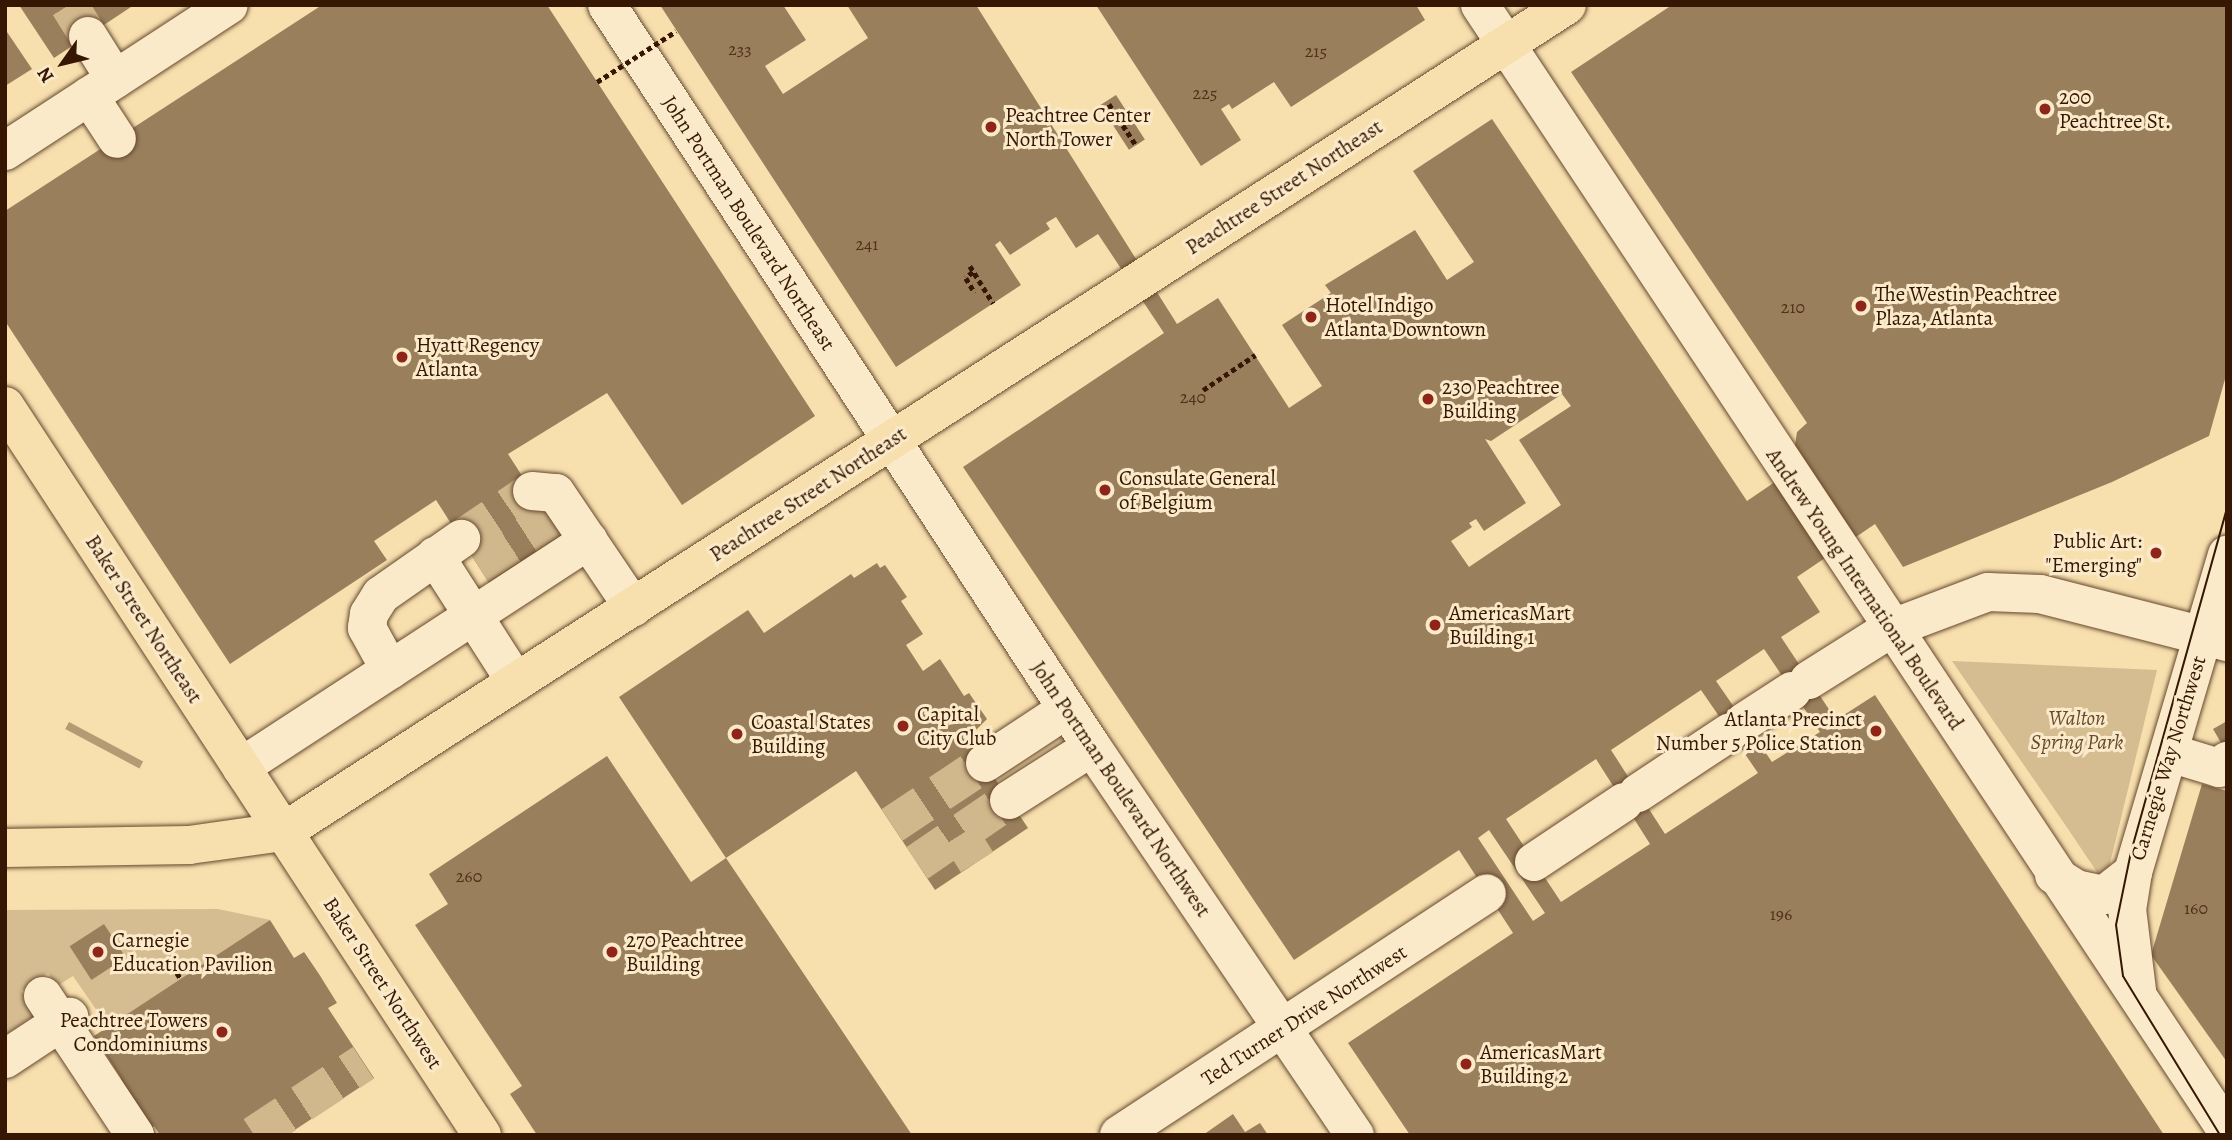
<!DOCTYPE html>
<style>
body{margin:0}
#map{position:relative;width:2232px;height:1140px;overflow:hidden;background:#f7dfae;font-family:Alegreya,serif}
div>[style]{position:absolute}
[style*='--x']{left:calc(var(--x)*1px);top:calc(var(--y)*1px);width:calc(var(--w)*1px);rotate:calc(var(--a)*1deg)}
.green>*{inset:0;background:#d6bd91}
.water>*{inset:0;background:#b59b74;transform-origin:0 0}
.building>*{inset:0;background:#9a7f5c;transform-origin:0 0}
.minor-tunnel>*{height:38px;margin-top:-19px;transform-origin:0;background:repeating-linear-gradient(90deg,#d0b78c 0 38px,transparent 0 57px)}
.path>*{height:4.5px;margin-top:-2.25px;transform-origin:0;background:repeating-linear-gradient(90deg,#361703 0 5px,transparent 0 8.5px)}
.roads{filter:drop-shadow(0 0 2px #66492e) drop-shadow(0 0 2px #66492e)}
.minor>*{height:38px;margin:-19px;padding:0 19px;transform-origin:19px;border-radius:19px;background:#faeaca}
.major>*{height:38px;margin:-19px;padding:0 19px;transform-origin:19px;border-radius:19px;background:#f7dfae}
.tram>*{height:2px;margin:-1px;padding:0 1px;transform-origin:1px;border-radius:1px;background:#361703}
.path-bridge>*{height:4.5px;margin-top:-2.25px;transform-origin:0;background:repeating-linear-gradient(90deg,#361703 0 5px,transparent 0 8.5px)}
.dots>*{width:19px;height:19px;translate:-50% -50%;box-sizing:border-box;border:4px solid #faeaca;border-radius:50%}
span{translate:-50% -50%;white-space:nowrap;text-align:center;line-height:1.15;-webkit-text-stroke:6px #faeaca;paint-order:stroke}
.number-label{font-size:18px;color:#4f3119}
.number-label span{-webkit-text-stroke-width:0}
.poi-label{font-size:21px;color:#361703}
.left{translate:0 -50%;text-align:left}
.right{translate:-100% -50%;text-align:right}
.street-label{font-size:21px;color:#361703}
.park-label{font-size:21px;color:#66492e;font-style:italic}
.frame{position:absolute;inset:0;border:7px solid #361703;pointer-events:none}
.north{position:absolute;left:28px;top:28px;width:70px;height:70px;-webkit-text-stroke:5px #faeaca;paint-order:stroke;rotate:236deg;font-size:19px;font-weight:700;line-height:28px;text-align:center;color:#361703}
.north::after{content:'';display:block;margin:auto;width:24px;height:32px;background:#361703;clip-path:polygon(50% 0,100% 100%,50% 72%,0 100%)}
</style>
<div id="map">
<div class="green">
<i style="clip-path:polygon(1952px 661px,2157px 670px,2105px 884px,2066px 826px)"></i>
<i style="clip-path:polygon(218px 909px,270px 920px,108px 1027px,73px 976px,57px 986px,48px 973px,21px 991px,37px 1014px,5px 1035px,5px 910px)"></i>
</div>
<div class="water">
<i style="left:69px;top:722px;width:84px;height:8px;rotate:28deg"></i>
</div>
<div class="building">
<i style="clip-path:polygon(19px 5px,134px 5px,54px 58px)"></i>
<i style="clip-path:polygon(322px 5px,547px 5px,815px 416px,682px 505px,607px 393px,508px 454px,568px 547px,496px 594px,436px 500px,374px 541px,387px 560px,230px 664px,5px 321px,5px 211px)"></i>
<i style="clip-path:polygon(evenodd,660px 5px,783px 5px,806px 40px,765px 66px,783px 94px,868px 38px,847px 5px,976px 5px,1177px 324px,1218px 298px,1289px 408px,1322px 386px,1282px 325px,1331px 293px,1325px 285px,1415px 230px,1447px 280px,1474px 262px,1413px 171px,1492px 119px,1747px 501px,1791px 471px,1797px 432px,1807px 423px,1571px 72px,1672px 5px,2227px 5px,2227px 372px,2209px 436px,2112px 482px,1903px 567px,1875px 524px,1797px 577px,1820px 612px,1781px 637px,1836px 720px,1875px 695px,2164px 1135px,1410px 1135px,1348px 1043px,1513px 933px,1459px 850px,1294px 960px,963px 467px,1164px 333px,1098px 234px,1076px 248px,1056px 217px,1046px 223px,1050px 229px,1010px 255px,1000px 241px,995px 245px,1021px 285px,896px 367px,660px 5px,1562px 394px,1571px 406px,1519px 440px,1561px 505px,1469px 567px,1451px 541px,1472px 527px,1469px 523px,1476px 519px,1484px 531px,1526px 503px,1485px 439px,1491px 441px,1562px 394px,660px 5px,1764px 649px,1820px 732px,1772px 762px,1716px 681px,1764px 649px,660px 5px,1701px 690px,1758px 773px,1665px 834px,1611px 750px,1701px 690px,660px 5px,1596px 759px,1650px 844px,1561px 902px,1506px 819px,1596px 759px,660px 5px,1489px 830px,1545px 913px,1533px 921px,1478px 838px,1489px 830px)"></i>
<i style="clip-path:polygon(1096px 5px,1416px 5px,1425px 20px,1291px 107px,1274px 82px,1232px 109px,1229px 104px,1221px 109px,1241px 140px,1201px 166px)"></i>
<i style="clip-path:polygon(5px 29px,32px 69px,5px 86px)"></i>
<i style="left:1116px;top:95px;width:53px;height:19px;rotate:57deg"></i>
<i style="clip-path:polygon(877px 563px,880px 568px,885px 565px,907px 597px,901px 601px,923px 634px,906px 645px,923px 671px,940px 659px,964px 696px,969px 693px,987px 719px,968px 738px,1028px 828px,935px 890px,856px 771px,726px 858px,619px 697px,748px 610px,764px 633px,851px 574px,854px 578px)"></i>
<i style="clip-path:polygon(2227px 721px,2227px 753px,2213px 729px)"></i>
<i style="clip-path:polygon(607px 756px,691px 882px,726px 858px,912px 1135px,537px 1135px,510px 1094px,522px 1086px,415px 925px,448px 904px,429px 874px)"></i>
<i style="clip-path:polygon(2202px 784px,2227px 791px,2227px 1062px,2151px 955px)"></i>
<i style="clip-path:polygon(270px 920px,294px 958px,304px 952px,319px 974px,337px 1003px,328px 1008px,374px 1078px,287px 1135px,160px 1135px,154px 1126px,144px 1133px,111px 1084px,121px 1078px,94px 1036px)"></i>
<i style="left:104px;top:924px;width:40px;height:41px;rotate:57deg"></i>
<i style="clip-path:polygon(1233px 1114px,1245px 1132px,1260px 1123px,1268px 1135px,1203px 1135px)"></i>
</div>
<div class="minor-tunnel">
<i style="--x:69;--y:5;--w:36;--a:58"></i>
<i style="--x:461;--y:539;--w:86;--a:-34.1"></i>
<i style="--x:478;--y:566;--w:87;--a:-32.8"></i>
<i style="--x:892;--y:825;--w:112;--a:-33.7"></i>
<i style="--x:960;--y:835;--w:32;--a:58"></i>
<i style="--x:917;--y:863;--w:112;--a:-34.4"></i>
<i style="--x:254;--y:1135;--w:131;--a:-33.4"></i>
</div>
<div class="path">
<i style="--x:1109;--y:104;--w:49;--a:56.6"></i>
<i style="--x:970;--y:266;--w:44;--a:58.1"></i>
<i style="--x:973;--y:272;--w:9;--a:139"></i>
<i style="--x:966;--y:278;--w:17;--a:59"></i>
<i style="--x:1203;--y:390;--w:63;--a:-33.9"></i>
<i style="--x:177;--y:973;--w:7;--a:56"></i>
</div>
<div class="roads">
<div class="minor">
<i style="--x:607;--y:5;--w:886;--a:56.83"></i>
<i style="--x:1092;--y:747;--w:469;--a:55.9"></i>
<i style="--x:1480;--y:5;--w:1351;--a:56.44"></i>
<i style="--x:88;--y:36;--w:51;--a:57.9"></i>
<i style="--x:89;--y:96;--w:51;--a:56.9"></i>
<i style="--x:5;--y:151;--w:267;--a:-33.1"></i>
<i style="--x:532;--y:491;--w:24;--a:5"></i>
<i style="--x:556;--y:493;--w:138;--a:56"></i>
<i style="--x:435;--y:556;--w:150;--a:57.3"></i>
<i style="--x:390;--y:670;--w:48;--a:-118.7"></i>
<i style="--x:367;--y:628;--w:14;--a:-82"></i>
<i style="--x:369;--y:614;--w:22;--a:-58"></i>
<i style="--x:381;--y:595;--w:98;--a:-35"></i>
<i style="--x:1809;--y:680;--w:96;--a:-32.2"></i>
<i style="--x:1890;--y:629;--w:105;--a:-20.7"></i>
<i style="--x:1988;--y:592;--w:52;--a:2.2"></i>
<i style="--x:2040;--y:594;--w:193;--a:14.4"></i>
<i style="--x:1744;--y:722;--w:57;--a:-32.9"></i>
<i style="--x:2170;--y:753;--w:51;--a:17"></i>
<i style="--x:2219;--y:768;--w:11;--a:-41"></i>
<i style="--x:985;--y:763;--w:98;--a:-33.4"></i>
<i style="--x:241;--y:767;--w:415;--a:-33.1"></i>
<i style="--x:1638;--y:793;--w:110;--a:-33.5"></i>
<i style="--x:1009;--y:800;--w:98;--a:-32.6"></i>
<i style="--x:1534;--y:862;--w:108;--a:-33.7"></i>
<i style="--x:2133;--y:872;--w:37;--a:99"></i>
<i style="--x:2127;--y:909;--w:83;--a:83"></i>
<i style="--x:2054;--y:875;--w:26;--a:32"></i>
<i style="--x:2076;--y:889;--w:29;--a:12"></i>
<i style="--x:2104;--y:895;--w:37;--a:-38"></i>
<i style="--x:2133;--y:872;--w:331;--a:-73.5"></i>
<i style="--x:43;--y:996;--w:167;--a:56.5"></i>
<i style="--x:5;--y:1059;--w:77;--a:-33.3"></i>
<i style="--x:1119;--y:1135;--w:440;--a:-33.3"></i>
</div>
<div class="major">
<i style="--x:5;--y:406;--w:871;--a:56.8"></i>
<i style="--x:5;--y:848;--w:184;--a:-0.9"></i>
<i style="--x:189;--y:845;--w:95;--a:-7.9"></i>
<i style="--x:283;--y:832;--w:1527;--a:-32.78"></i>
</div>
</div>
<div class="tram">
<i style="--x:2220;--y:1135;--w:186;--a:-121.4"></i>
<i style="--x:2123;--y:976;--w:51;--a:-97.8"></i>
<i style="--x:2116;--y:925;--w:75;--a:-78.4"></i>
<i style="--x:2131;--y:852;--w:356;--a:-74.4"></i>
</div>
<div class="path-bridge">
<i style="--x:597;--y:82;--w:94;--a:-32.8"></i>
</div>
<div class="dots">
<i style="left:2045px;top:109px;background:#8f2418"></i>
<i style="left:991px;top:127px;background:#8f2418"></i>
<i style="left:1861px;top:306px;background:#8f2418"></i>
<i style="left:1311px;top:317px;background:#8f2418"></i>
<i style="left:402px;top:357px;background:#8f2418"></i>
<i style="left:1428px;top:399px;background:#8f2418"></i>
<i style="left:1105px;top:490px;background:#8f2418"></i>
<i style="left:2156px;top:553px;background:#8f2418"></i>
<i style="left:1435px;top:625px;background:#8f2418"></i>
<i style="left:903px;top:726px;background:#8f2418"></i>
<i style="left:1876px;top:731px;background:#8f2418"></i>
<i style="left:737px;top:734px;background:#8f2418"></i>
<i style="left:98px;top:952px;background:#8f2418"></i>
<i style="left:612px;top:952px;background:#8f2418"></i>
<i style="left:222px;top:1032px;background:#8f2418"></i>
<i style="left:1466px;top:1064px;background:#8f2418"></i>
</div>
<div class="number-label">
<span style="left:740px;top:49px">233</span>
<span style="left:1316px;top:51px">215</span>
<span style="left:1205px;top:93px">225</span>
<span style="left:867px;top:244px">241</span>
<span style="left:1793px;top:307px">210</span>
<span style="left:1193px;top:397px">240</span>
<span style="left:469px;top:876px">260</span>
<span style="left:2196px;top:908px">160</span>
<span style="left:1781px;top:914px">196</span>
</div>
<div class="poi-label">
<span class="left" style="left:2059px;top:109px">200<br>Peachtree St.</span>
<span class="left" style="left:1005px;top:127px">Peachtree Center<br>North Tower</span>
<span class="left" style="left:1875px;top:306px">The Westin Peachtree<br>Plaza, Atlanta</span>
<span class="left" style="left:1325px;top:317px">Hotel Indigo<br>Atlanta Downtown</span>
<span class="left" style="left:416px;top:357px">Hyatt Regency<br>Atlanta</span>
<span class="left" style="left:1442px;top:399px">230 Peachtree<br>Building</span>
<span class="left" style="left:1119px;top:490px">Consulate General<br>of Belgium</span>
<span class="right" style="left:2142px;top:553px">Public Art:<br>"Emerging"</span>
<span class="left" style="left:1449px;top:625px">AmericasMart<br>Building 1</span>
<span class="left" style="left:917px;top:726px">Capital<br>City Club</span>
<span class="right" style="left:1862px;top:731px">Atlanta Precinct<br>Number 5 Police Station</span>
<span class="left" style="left:751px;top:734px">Coastal States<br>Building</span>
<span class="left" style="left:112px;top:952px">Carnegie<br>Education Pavilion</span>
<span class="left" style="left:626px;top:952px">270 Peachtree<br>Building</span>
<span class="right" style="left:208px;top:1032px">Peachtree Towers<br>Condominiums</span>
<span class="left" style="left:1480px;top:1064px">AmericasMart<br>Building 2</span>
</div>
<div class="street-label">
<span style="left:1284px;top:187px;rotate:-33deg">Peachtree Street Northeast</span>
<span style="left:749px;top:223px;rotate:57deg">John Portman Boulevard Northeast</span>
<span style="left:808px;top:494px;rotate:-33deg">Peachtree Street Northeast</span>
<span style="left:1865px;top:589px;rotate:56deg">Andrew Young International Boulevard</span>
<span style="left:144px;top:619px;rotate:57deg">Baker Street Northeast</span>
<span style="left:2168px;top:758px;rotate:-73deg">Carnegie Way Northwest</span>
<span style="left:1121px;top:789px;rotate:56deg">John Portman Boulevard Northwest</span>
<span style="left:383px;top:983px;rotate:57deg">Baker Street Northwest</span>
<span style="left:1304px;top:1015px;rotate:-33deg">Ted Turner Drive Northwest</span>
</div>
<div class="park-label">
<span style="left:2077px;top:730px">Walton<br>Spring Park</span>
</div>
<div class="frame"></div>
<div class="north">N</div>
</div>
